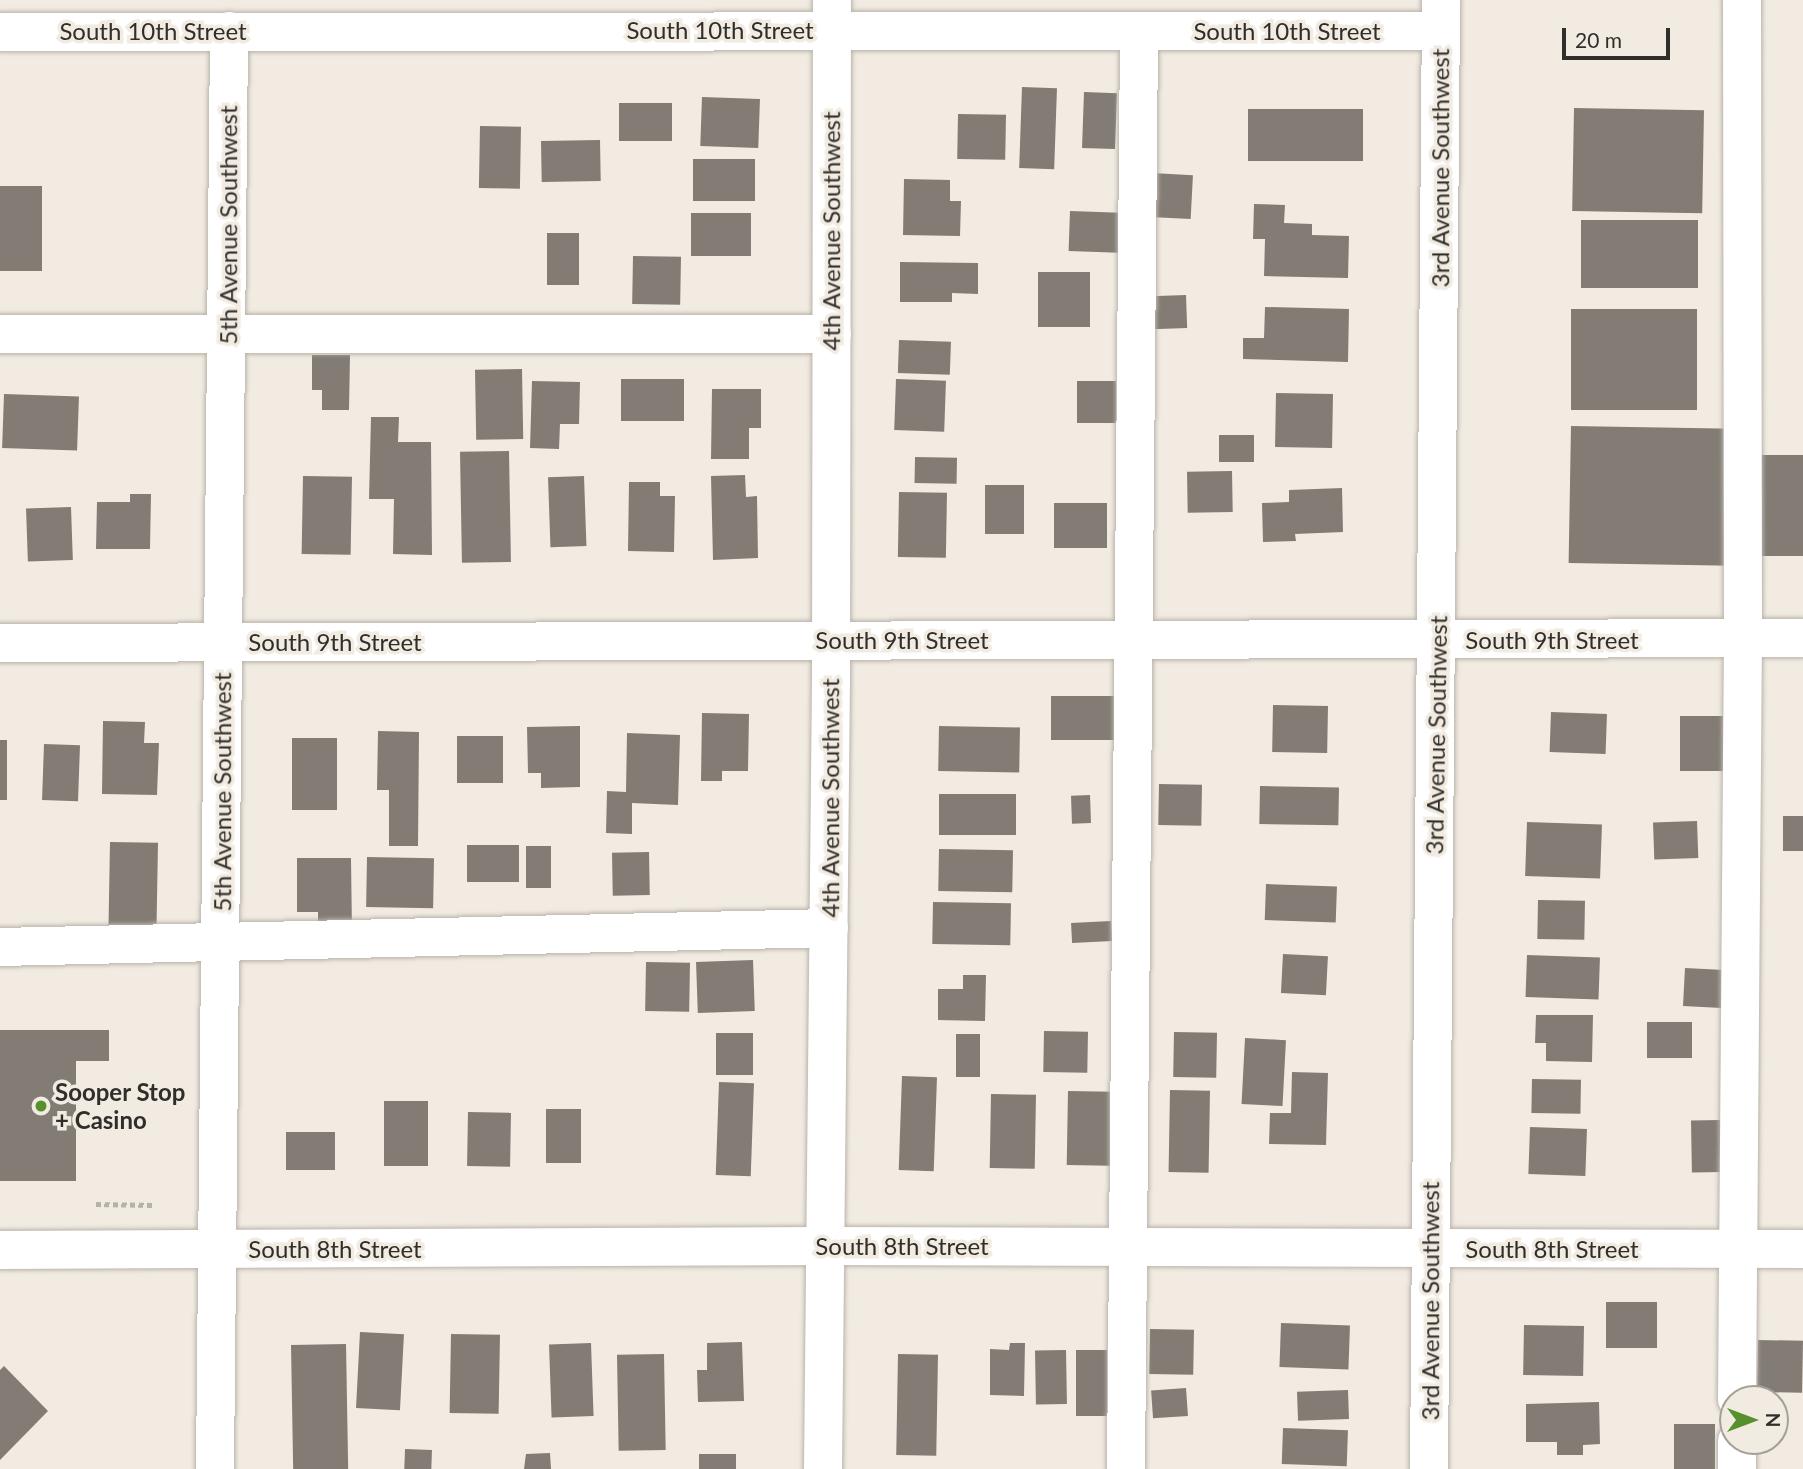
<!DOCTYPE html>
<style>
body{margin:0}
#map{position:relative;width:1803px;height:1469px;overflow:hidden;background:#f1ebe2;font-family:Lato,sans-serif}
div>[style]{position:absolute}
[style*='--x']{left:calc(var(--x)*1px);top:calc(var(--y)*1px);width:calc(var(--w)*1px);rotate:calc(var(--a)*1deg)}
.building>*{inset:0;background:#827c74;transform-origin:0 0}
.path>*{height:4.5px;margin-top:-2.25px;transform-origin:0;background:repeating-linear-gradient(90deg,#b6b1aa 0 5px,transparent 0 8.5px)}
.roads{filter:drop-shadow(0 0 2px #b9b3aa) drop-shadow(0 0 2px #b9b3aa)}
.minor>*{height:38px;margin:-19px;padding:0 19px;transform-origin:19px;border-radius:19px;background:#fff}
.dots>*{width:19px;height:19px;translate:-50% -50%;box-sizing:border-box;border:4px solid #f1ebe2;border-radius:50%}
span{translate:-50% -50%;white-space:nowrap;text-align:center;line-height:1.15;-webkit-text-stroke:7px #f1ebe2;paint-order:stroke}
.street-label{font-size:24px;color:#302e2a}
.poi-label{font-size:24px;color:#302e2a;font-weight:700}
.left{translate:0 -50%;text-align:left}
.north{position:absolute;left:1719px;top:1385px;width:70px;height:70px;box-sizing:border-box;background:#f1ebe2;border:2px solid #a49f98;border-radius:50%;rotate:90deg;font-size:19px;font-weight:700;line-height:28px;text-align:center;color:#302e2a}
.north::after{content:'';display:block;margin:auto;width:24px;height:32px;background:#57912e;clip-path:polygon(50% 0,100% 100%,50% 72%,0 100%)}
.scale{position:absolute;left:1562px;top:28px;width:108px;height:32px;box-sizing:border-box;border:4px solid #302e2a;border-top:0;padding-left:9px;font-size:21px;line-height:24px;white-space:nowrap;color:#302e2a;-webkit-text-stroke:5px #f1ebe2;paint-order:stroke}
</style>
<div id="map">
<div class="building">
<i style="left:1022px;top:87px;width:35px;height:81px;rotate:2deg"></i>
<i style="left:1084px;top:92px;width:33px;height:56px;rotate:2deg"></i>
<i style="left:702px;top:97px;width:58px;height:49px;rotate:2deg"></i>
<i style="left:619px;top:103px;width:53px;height:38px"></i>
<i style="left:1574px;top:108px;width:130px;height:103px;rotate:1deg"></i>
<i style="left:1248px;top:109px;width:115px;height:52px"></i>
<i style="left:958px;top:114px;width:48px;height:45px;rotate:1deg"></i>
<i style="left:480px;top:126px;width:41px;height:62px;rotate:1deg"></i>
<i style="left:600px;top:140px;width:41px;height:59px;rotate:89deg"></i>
<i style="left:693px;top:159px;width:62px;height:42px"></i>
<i style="left:1152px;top:173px;width:41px;height:44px;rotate:3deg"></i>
<i style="clip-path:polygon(904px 179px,950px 180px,950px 201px,961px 201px,960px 236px,903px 235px)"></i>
<i style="left:0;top:186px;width:42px;height:85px"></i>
<i style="clip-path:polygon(1254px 204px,1285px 205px,1284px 223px,1312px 224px,1312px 235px,1349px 236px,1348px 278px,1264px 276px,1265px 239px,1253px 239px)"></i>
<i style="left:1070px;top:211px;width:50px;height:40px;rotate:2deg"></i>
<i style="left:691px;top:213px;width:60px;height:43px"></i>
<i style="left:1698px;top:220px;width:68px;height:117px;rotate:90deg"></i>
<i style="left:547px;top:233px;width:32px;height:52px"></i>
<i style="left:633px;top:256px;width:48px;height:48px;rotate:1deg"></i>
<i style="clip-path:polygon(900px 262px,978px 263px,978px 294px,952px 293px,952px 302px,900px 302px)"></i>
<i style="left:1038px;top:272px;width:52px;height:55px"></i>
<i style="left:1186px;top:295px;width:33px;height:36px;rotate:88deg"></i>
<i style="clip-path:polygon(1265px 307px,1349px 309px,1348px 362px,1243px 359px,1243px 338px,1264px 338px)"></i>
<i style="left:1571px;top:309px;width:126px;height:101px"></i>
<i style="left:899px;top:340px;width:52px;height:33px;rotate:2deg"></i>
<i style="clip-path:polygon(312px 355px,350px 355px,349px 410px,322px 410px,322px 390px,312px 390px)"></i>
<i style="left:522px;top:369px;width:70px;height:47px;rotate:89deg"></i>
<i style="left:684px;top:379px;width:42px;height:63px;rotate:90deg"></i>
<i style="left:896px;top:379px;width:50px;height:51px;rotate:2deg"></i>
<i style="clip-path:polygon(532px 381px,580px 382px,579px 424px,560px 424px,559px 449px,530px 448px)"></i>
<i style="left:1077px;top:381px;width:39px;height:42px"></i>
<i style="clip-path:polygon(712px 389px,761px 389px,761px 428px,749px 428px,749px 459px,711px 459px)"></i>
<i style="left:1276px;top:393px;width:57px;height:54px;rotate:1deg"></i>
<i style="left:4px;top:394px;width:75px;height:54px;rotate:2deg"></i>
<i style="clip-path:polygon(371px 417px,399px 417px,398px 442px,431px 442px,432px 555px,393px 554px,394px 499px,369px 499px)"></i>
<i style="left:1571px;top:426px;width:164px;height:137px;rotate:1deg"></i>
<i style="left:1254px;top:435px;width:27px;height:35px;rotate:90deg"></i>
<i style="left:509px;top:451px;width:111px;height:49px;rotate:89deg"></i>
<i style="left:1761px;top:455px;width:42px;height:101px"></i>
<i style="left:915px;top:457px;width:42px;height:26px;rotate:1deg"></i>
<i style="left:1232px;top:471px;width:41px;height:45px;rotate:89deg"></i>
<i style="clip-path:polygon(745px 475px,746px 497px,757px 496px,758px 558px,713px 560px,711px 476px)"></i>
<i style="left:303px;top:476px;width:49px;height:78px;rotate:1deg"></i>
<i style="left:584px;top:476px;width:70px;height:36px;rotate:88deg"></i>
<i style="clip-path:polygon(629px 482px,660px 482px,660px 496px,675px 496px,674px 552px,628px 551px)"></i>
<i style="left:985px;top:485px;width:39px;height:49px"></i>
<i style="clip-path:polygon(1342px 488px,1343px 532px,1295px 534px,1296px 541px,1263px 542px,1262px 503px,1289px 502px,1289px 490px)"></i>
<i style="left:899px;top:492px;width:48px;height:65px;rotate:1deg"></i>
<i style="clip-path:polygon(130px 494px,151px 494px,150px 549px,96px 549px,97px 502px,130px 502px)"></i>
<i style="left:1054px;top:503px;width:53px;height:45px"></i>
<i style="left:71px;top:507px;width:53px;height:45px;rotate:88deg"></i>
<i style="left:1051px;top:696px;width:68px;height:44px"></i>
<i style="left:1273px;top:705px;width:55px;height:47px;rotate:1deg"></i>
<i style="left:1551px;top:712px;width:56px;height:40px;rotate:2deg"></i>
<i style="clip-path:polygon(702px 713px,749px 714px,748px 771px,722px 771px,722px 781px,701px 781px)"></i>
<i style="left:1680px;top:716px;width:43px;height:55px"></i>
<i style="clip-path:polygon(103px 721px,145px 722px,144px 743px,159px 743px,157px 795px,102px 794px)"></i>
<i style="clip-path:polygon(580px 726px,580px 787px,541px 788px,541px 773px,528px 773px,527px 727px)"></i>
<i style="left:939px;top:726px;width:81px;height:45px;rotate:1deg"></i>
<i style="clip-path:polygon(378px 731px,419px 732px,418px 846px,389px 846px,389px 790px,377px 790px)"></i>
<i style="clip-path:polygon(627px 733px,680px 735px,678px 805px,632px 803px,632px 834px,606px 833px,607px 791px,626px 792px)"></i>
<i style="left:457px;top:736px;width:46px;height:47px"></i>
<i style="left:292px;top:738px;width:45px;height:72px"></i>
<i style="left:0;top:740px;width:7px;height:60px"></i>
<i style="left:44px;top:744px;width:36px;height:56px;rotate:2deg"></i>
<i style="left:1159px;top:784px;width:43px;height:41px;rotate:1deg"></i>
<i style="left:1260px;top:786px;width:79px;height:38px;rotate:1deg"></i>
<i style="left:1016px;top:794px;width:41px;height:77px;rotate:90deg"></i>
<i style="left:1090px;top:795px;width:28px;height:19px;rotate:88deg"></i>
<i style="left:1803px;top:816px;width:35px;height:20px;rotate:90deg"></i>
<i style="left:1697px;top:821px;width:37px;height:44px;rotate:88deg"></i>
<i style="left:1527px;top:822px;width:75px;height:54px;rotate:2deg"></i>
<i style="left:110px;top:842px;width:48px;height:86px;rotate:1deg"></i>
<i style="left:467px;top:845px;width:52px;height:37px"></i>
<i style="left:526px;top:846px;width:25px;height:42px"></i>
<i style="left:939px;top:849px;width:74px;height:42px;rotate:1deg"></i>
<i style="left:649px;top:852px;width:43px;height:37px;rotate:89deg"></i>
<i style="left:367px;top:857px;width:67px;height:50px;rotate:1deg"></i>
<i style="clip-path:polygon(297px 858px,351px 858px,352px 932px,318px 932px,318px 912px,297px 912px)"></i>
<i style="left:1266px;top:884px;width:71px;height:36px;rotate:2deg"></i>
<i style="left:1538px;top:900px;width:47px;height:39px;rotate:1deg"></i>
<i style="left:933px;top:902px;width:78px;height:42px;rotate:1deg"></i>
<i style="left:1111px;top:921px;width:20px;height:40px;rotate:87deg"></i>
<i style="left:1283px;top:954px;width:45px;height:39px;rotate:3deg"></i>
<i style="left:1527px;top:955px;width:73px;height:42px;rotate:2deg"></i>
<i style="left:753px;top:960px;width:51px;height:57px;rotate:88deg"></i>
<i style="left:646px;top:962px;width:44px;height:49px;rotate:1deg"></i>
<i style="left:1685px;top:968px;width:39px;height:38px;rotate:3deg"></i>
<i style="clip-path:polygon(963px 975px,986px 975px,985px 1021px,938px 1020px,938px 989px,963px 989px)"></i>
<i style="clip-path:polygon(1536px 1015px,1593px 1015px,1592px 1062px,1546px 1061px,1546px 1043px,1535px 1043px)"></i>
<i style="left:1647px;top:1022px;width:45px;height:36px"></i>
<i style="clip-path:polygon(0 1030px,109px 1030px,109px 1061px,76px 1061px,76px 1181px,0 1181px)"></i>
<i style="left:1044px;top:1031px;width:44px;height:41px;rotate:1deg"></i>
<i style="left:1174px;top:1032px;width:43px;height:45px;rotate:1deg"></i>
<i style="left:716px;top:1033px;width:37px;height:42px"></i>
<i style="left:956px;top:1034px;width:24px;height:43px"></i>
<i style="left:1245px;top:1038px;width:41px;height:66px;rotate:3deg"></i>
<i style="clip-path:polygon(1292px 1072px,1328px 1073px,1326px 1145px,1269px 1144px,1270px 1113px,1291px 1113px)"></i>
<i style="left:902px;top:1076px;width:35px;height:94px;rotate:2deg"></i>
<i style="left:1532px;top:1079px;width:49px;height:34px;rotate:1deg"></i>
<i style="left:719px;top:1082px;width:35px;height:93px;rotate:2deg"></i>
<i style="left:1170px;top:1090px;width:40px;height:82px;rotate:1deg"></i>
<i style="left:1068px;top:1091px;width:44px;height:74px;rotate:1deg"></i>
<i style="left:991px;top:1094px;width:45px;height:74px;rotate:1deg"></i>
<i style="left:384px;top:1101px;width:44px;height:65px"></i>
<i style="left:546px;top:1109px;width:35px;height:54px"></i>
<i style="left:468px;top:1112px;width:43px;height:54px;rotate:1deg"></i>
<i style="left:1721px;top:1120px;width:52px;height:30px;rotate:89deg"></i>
<i style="left:1530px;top:1127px;width:57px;height:47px;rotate:2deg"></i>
<i style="left:335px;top:1132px;width:38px;height:49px;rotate:90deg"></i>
<i style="left:1657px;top:1302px;width:46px;height:51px;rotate:90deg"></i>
<i style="left:1281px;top:1323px;width:69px;height:44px;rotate:2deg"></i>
<i style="left:1524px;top:1325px;width:60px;height:50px;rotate:1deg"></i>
<i style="left:1150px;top:1329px;width:44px;height:45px;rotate:1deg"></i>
<i style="left:360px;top:1332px;width:44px;height:76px;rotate:3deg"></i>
<i style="left:451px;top:1334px;width:49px;height:79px;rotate:1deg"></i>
<i style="left:1758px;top:1340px;width:45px;height:52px;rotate:1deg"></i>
<i style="clip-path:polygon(742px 1342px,744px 1401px,698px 1402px,697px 1370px,707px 1370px,707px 1343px)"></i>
<i style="left:591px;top:1343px;width:73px;height:42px;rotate:88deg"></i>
<i style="clip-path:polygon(1010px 1343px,1025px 1343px,1024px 1396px,990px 1395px,990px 1349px,1009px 1350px)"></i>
<i style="left:346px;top:1344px;width:125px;height:55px;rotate:89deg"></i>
<i style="left:1066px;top:1350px;width:54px;height:31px;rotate:89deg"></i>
<i style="left:1076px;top:1350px;width:31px;height:66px"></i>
<i style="left:664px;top:1354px;width:96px;height:47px;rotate:89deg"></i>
<i style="left:898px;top:1354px;width:40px;height:101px;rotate:1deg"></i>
<i style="clip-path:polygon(4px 1366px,48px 1411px,0 1460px,0 1370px)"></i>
<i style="left:1186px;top:1388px;width:28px;height:35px;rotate:86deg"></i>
<i style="left:1348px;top:1390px;width:29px;height:51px;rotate:88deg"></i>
<i style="clip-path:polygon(1599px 1402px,1600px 1444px,1583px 1445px,1583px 1455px,1557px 1455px,1557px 1442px,1526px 1442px,1526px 1404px)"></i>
<i style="left:1674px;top:1424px;width:41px;height:45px"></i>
<i style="left:1283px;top:1428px;width:65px;height:36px;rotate:2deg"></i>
<i style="left:405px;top:1449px;width:27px;height:20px;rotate:2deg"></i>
<i style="clip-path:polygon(550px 1453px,551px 1469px,524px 1469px,526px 1454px)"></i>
<i style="left:736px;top:1454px;width:15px;height:37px;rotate:90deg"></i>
</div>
<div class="path">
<i style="--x:96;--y:1204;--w:57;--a:1"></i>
</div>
<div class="roads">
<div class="minor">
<i style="--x:0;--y:32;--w:1440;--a:-0.04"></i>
<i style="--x:0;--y:334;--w:832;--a:0"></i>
<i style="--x:0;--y:643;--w:1803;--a:-0.16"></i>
<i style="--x:0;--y:947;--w:829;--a:-1.31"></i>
<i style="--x:0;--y:1250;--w:827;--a:-0.28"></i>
<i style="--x:827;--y:1246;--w:976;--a:0.18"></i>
<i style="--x:1737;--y:1399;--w:761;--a:-89.55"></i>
<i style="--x:1743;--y:638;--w:638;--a:-90.09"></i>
<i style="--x:215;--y:1469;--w:1438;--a:-89.44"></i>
<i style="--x:823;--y:1469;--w:785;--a:-89.42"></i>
<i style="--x:831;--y:684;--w:684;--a:-89.92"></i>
<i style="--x:1126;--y:1469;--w:1438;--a:-89.48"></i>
<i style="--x:1429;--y:1469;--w:1469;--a:-89.53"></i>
<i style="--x:1737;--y:1469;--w:28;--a:-90"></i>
</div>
</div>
<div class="dots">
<i style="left:41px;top:1106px;background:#57912e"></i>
</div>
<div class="street-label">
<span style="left:720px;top:30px">South 10th Street</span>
<span style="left:153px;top:31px">South 10th Street</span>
<span style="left:1287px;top:31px">South 10th Street</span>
<span style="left:1440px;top:168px;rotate:-90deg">3rd Avenue Southwest</span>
<span style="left:228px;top:225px;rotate:-90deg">5th Avenue Southwest</span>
<span style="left:831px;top:231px;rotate:-90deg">4th Avenue Southwest</span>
<span style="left:902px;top:640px">South 9th Street</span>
<span style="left:1552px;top:640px">South 9th Street</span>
<span style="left:335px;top:642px">South 9th Street</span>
<span style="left:1436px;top:735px;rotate:-89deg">3rd Avenue Southwest</span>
<span style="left:222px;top:792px;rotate:-90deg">5th Avenue Southwest</span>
<span style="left:830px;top:798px;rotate:-90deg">4th Avenue Southwest</span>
<span style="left:902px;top:1246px">South 8th Street</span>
<span style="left:335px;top:1249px">South 8th Street</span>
<span style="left:1552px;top:1249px">South 8th Street</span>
<span style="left:1430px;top:1301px;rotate:-90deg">3rd Avenue Southwest</span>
</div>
<div class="poi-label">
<span class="left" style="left:55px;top:1106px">Sooper Stop<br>+ Casino</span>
</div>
<div class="north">N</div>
<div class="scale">20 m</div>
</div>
